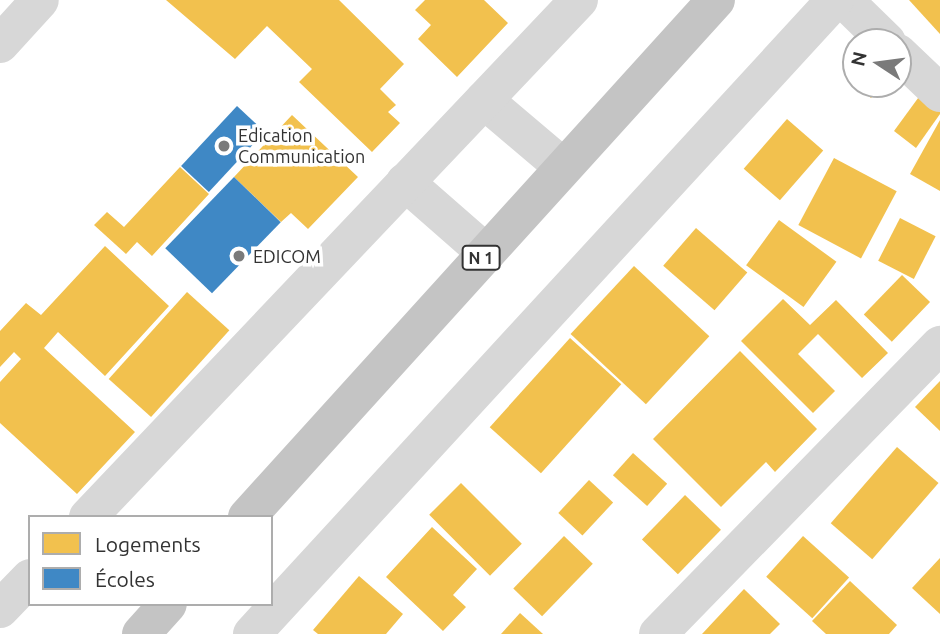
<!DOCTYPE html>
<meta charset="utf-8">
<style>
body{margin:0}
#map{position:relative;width:940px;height:634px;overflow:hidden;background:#fff;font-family:Ubuntu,sans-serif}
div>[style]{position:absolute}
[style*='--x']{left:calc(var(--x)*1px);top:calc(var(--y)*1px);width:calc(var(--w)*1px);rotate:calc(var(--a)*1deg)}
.homes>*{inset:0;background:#f2c14e;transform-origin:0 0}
.schools>*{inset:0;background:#3f88c5;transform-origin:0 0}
.minor>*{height:38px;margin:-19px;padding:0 19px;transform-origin:19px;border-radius:19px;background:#d7d7d7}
.highway>*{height:38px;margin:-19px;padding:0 19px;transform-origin:19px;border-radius:19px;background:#c4c4c4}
.dots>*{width:19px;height:19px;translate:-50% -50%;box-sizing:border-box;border:4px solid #fff;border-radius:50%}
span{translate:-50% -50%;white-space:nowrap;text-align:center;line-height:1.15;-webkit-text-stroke:7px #fff;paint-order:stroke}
.shield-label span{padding:2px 5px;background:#fff;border:2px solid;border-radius:5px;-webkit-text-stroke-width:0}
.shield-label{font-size:16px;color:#333;font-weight:700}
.poi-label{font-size:18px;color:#333}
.left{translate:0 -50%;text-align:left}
.legend{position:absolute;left:28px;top:515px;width:245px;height:91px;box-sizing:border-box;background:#fff;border:2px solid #adadad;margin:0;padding:9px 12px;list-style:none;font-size:21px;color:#333}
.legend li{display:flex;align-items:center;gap:14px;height:35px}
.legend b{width:35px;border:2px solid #adadad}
.north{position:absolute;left:842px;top:28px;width:70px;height:70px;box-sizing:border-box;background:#fff;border:2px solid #adadad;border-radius:50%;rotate:283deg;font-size:19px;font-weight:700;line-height:28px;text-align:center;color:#333}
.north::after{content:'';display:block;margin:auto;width:24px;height:32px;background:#7a7a7a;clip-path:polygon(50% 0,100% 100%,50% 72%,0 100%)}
</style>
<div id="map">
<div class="homes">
<i style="clip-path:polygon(166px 0,339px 0,404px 64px,380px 89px,396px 105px,388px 112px,400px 123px,372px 152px,299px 82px,312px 69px,267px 26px,235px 59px)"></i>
<i style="clip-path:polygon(425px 0,484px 0,508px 23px,457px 77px,418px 39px,431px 25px,415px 10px)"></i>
<i style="clip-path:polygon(909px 0,940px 0,940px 34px)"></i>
<i style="clip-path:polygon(856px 63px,856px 84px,884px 84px,871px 98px,845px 75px)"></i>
<i style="clip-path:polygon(921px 94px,940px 108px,940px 114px,916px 148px,894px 131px)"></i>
<i style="clip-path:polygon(292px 115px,358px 177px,308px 229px,291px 213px,281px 222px,234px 177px)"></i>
<i style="left:787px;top:119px;width:48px;height:66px;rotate:41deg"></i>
<i style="clip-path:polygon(940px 120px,940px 191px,910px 174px)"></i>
<i style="left:834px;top:158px;width:71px;height:76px;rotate:28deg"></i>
<i style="clip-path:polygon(180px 167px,209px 194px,152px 256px,137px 242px,126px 254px,94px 225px,107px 212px,124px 227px)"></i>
<i style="left:900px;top:218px;width:40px;height:48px;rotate:27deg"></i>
<i style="left:779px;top:220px;width:71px;height:56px;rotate:36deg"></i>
<i style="left:696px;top:228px;width:68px;height:50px;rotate:41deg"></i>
<i style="clip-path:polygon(105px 246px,169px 306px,105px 376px,58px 332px,44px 348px,135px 432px,77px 494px,0 423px,0 382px,21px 359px,14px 352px,0 367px,0 331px,26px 303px,41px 315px)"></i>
<i style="left:634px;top:266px;width:103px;height:93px;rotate:43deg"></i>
<i style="left:902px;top:275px;width:39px;height:55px;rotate:44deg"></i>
<i style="left:187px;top:292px;width:57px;height:117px;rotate:42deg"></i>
<i style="clip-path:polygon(783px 299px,810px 325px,836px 300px,888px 353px,862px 378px,818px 334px,798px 354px,835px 391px,813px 413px,741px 341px)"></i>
<i style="left:570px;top:338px;width:69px;height:120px;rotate:42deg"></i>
<i style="clip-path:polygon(740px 351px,817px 429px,775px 472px,766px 462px,721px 507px,653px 439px)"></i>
<i style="clip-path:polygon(940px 381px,940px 431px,915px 407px)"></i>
<i style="left:897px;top:447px;width:55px;height:101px;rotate:41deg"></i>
<i style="left:633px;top:453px;width:46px;height:30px;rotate:42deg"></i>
<i style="left:589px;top:480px;width:33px;height:45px;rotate:43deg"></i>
<i style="left:461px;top:483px;width:86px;height:45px;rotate:45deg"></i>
<i style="left:685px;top:495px;width:50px;height:62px;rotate:44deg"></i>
<i style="clip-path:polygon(432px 527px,477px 569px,453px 595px,466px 607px,443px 631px,386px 577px)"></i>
<i style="left:564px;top:536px;width:40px;height:73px;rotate:44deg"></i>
<i style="left:803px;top:536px;width:62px;height:55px;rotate:42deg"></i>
<i style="clip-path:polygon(940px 558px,940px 614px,912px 588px)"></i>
<i style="clip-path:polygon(359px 576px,403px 614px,386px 634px,318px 634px,313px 630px)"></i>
<i style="clip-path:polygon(850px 581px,897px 625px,889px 634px,826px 634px,812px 621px)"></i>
<i style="clip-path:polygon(744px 589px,780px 624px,770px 634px,702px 634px)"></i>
<i style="clip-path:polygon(520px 613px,543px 634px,501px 634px)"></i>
</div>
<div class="schools">
<i style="left:237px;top:106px;width:38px;height:82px;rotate:43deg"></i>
<i style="left:234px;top:177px;width:65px;height:99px;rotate:44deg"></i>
</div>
<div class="minor">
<i style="--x:844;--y:0;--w:60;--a:44.3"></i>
<i style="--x:0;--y:44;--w:59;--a:-47.7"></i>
<i style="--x:898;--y:53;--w:58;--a:43.6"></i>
<i style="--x:484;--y:100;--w:104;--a:40.3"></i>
<i style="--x:405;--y:182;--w:108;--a:41.2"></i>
<i style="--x:88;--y:517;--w:713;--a:-46.48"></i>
<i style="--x:0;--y:609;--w:43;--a:-45.9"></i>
<i style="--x:252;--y:634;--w:861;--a:-47.4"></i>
<i style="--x:658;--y:634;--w:404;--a:-45.7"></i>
</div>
<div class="highway">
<i style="--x:247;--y:517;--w:698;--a:-47.79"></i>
<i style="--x:141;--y:634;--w:40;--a:-48"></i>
</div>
<div class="dots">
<i style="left:224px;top:146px;background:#7a7a7a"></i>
<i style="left:239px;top:256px;background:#7a7a7a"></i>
</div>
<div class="shield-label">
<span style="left:481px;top:258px">N 1</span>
</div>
<div class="poi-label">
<span class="left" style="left:238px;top:146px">Edication<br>Communication</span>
<span class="left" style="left:253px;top:256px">EDICOM</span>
</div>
<ul class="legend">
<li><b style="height:19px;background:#f2c14e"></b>Logements</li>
<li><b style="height:19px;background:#3f88c5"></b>Écoles</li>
</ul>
<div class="north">N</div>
</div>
